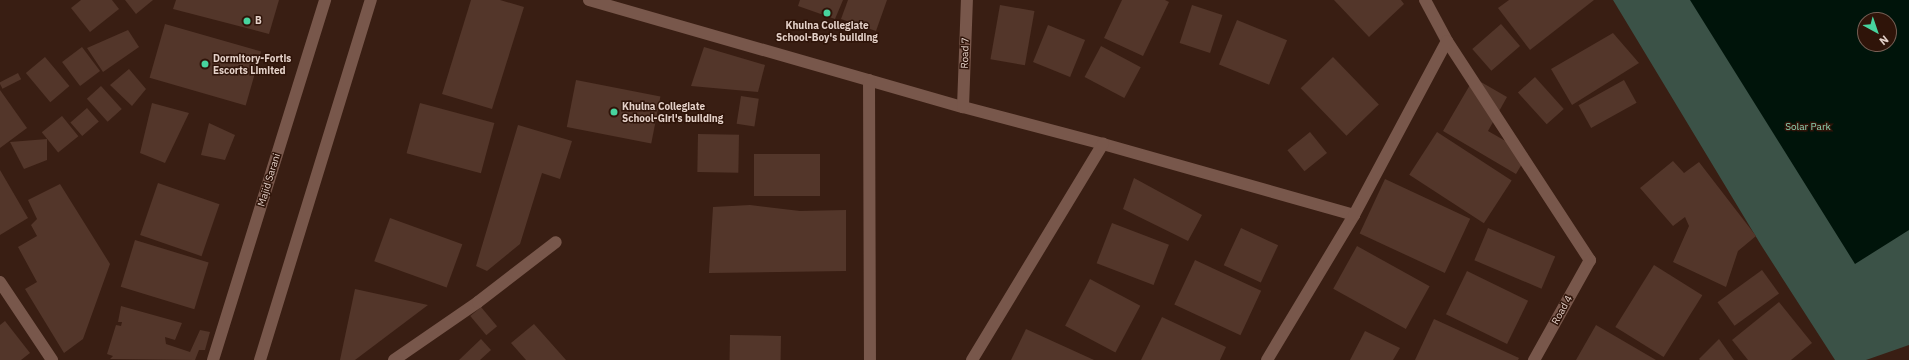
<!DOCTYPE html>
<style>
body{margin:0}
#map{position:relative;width:1909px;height:360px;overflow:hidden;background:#391e13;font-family:"IBM Plex Sans",sans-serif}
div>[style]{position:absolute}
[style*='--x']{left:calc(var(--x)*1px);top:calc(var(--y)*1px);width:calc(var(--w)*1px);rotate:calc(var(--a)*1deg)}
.green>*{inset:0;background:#3b5247}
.water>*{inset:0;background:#00140a}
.building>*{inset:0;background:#53362a;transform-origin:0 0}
.street>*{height:12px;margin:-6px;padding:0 6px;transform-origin:6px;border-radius:6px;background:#78574b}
.secondary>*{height:12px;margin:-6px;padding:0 6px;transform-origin:6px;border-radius:6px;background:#78574b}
.dots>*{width:11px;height:11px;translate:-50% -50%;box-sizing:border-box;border:2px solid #2f1409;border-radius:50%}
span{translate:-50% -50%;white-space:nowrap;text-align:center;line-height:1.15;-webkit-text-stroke:3px #2f1409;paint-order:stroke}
.poi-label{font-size:10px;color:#e4d1c9;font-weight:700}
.left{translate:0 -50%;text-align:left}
.street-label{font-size:10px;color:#e4d1c9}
.park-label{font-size:10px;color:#8ed3b3}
.north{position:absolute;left:1857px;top:12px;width:40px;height:40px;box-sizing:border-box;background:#2f1409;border:1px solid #776056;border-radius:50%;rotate:140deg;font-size:11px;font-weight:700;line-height:16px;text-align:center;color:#e4d1c9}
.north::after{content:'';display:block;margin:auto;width:14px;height:18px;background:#47d49e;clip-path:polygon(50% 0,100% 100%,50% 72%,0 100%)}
</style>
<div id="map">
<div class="green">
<i style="clip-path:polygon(evenodd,1613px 0,1909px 0,1909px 345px,1866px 360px,1835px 360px,1761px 245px,1613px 0,1865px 20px,1889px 20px,1889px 44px,1865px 44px,1865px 20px)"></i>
</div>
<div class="water">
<i style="clip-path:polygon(evenodd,1690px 0,1909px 0,1909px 230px,1855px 264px,1690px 0,1865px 20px,1889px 20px,1889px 44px,1865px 44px,1865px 20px)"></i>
</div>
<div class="building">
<i style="clip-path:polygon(81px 0,112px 0,119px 9px,90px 32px,71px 8px)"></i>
<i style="clip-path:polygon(125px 0,153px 0,136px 14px)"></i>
<i style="clip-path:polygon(176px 0,279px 0,269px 34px,173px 9px)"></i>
<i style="clip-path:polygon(471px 0,500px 0,524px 7px,492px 109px,442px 94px)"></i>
<i style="clip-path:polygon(800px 0,843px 0,835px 19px,798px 6px)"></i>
<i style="clip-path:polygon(848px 0,887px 0,876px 31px,841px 19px)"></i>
<i style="clip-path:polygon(1122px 0,1165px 0,1169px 2px,1143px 56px,1104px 38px)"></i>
<i style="clip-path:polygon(1334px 0,1401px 0,1404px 4px,1369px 37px)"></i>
<i style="clip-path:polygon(1509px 0,1594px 0,1530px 50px,1498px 8px)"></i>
<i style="left:1000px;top:5px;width:35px;height:55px;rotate:10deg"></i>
<i style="left:1192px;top:5px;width:32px;height:40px;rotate:18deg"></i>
<i style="left:1237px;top:20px;width:54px;height:48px;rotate:22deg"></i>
<i style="left:165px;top:24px;width:100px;height:56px;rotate:16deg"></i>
<i style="left:1501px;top:24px;width:29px;height:38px;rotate:49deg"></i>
<i style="left:1048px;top:25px;width:40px;height:40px;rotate:22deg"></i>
<i style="clip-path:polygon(128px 30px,139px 47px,103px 72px,87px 48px)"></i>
<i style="clip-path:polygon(1613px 33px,1639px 63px,1572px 105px,1551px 69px)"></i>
<i style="left:1101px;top:46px;width:45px;height:35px;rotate:28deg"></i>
<i style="left:82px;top:47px;width:30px;height:25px;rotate:53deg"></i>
<i style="clip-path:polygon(704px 47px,765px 65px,758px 92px,691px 86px)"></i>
<i style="left:45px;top:57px;width:38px;height:25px;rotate:50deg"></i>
<i style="left:1333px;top:57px;width:66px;height:45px;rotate:46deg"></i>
<i style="clip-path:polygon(129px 69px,146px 89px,132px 106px,110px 85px)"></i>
<i style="left:18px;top:73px;width:7px;height:21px;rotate:63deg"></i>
<i style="left:1535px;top:77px;width:43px;height:23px;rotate:48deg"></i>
<i style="clip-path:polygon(1474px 78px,1507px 97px,1488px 131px,1528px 154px,1516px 174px,1443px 131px)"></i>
<i style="left:576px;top:80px;width:86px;height:48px;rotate:11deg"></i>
<i style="left:1624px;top:80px;width:26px;height:52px;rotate:61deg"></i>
<i style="left:101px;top:86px;width:31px;height:19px;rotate:48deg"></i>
<i style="clip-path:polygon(0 90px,27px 128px,0 148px)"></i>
<i style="left:741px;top:96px;width:18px;height:28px;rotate:9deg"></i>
<i style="clip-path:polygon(152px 103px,189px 113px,165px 163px,140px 153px)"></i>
<i style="left:420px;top:103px;width:77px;height:52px;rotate:15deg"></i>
<i style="left:87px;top:108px;width:18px;height:22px;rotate:49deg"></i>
<i style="left:62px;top:116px;width:26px;height:26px;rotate:51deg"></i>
<i style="clip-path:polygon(209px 123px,235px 135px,225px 160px,201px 155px)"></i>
<i style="clip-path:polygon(518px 125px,572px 141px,560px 179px,542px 173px,520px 244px,487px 271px,476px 266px)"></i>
<i style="left:1310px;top:132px;width:27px;height:29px;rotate:51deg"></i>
<i style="left:1437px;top:132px;width:89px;height:51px;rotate:33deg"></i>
<i style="left:698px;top:134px;width:41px;height:38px;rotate:1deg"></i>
<i style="clip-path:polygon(47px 139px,47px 160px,24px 169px,10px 142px)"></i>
<i style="left:754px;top:154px;width:66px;height:42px"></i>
<i style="clip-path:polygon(1673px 161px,1684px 173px,1699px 162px,1756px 236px,1738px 251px,1726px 287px,1673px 262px,1689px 226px,1685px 217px,1673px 226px,1640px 188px)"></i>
<i style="clip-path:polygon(0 170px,28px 218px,0 235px)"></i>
<i style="clip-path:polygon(1134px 178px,1202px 215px,1188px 241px,1123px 209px)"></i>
<i style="left:1385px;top:179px;width:94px;height:60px;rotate:25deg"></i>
<i style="left:158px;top:183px;width:65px;height:55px;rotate:19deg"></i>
<i style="clip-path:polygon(60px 184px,110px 264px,83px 339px,64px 353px,25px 289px,37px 282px,18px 247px,37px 236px,31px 225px,37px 219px,28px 200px)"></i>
<i style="clip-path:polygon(750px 205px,800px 211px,846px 210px,846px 271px,709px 273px,713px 207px)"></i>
<i style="left:390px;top:218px;width:77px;height:46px;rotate:20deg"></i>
<i style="left:1112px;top:223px;width:61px;height:43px;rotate:21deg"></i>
<i style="left:1241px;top:228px;width:41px;height:41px;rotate:25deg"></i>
<i style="left:1488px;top:228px;width:73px;height:35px;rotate:23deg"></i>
<i style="left:135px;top:240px;width:77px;height:49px;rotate:17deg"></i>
<i style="left:1357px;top:246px;width:83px;height:49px;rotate:29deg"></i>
<i style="left:1195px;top:260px;width:73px;height:49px;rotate:25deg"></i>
<i style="left:1654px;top:265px;width:57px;height:73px;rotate:32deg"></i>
<i style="left:1762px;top:270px;width:29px;height:55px;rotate:54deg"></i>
<i style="left:1467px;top:271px;width:68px;height:48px;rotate:26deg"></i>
<i style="left:1090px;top:279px;width:57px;height:53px;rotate:28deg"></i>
<i style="clip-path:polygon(355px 289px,428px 305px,355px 360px,340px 360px)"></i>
<i style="clip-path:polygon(1779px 302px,1812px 343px,1791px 360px,1748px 360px,1732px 340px)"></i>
<i style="clip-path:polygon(121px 306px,182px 323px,175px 340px,165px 337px,166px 344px,190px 352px,200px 330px,210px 332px,205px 350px,199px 350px,195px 360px,110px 359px,113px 356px,107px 354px,116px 325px,121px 326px,122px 322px,118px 322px)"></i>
<i style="left:481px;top:307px;width:25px;height:14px;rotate:50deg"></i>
<i style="clip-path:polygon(1162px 317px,1226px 347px,1220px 360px,1141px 360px)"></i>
<i style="clip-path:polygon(1434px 319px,1519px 358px,1518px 360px,1415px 360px)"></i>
<i style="clip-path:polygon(5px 321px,30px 353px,21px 360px,0 360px,0 325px)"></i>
<i style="clip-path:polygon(534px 324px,566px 360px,526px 360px,511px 343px)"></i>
<i style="clip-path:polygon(1596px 325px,1656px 360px,1576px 360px)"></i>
<i style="clip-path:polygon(1026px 329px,1094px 360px,1011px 360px)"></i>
<i style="clip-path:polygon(1365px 331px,1400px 348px,1393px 360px,1350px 360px)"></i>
<i style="left:730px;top:335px;width:51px;height:25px;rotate:1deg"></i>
<i style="clip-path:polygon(481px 339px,491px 350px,480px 360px,459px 360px)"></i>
<i style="clip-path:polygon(1719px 339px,1734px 360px,1700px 360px,1699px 359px)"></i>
</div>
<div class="street">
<i style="--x:589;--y:0;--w:389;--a:16"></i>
<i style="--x:963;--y:107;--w:145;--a:14.8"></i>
<i style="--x:1103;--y:144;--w:261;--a:15.8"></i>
<i style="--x:1425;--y:0;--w:47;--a:61.8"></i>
<i style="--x:1447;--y:41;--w:262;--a:56.9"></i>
<i style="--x:1590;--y:260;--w:115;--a:119.2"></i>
<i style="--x:869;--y:80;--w:280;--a:89.8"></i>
<i style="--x:963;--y:107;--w:107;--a:-87.9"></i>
<i style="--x:0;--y:282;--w:94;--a:56.3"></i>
<i style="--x:394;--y:360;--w:102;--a:-34.6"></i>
<i style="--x:478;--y:302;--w:98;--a:-37.6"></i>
<i style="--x:972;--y:360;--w:253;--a:-58.8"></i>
<i style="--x:1267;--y:360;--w:169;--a:-59"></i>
<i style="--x:1354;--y:215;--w:197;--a:-61.9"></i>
</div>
<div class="secondary">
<i style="--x:213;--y:360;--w:377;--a:-72.7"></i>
<i style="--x:260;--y:360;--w:377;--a:-72.9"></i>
</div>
<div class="dots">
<i style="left:827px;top:13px;background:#47d49e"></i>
<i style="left:247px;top:21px;background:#47d49e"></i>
<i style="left:205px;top:64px;background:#47d49e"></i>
<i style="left:614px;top:112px;background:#47d49e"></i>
</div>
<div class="poi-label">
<span class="left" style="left:255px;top:21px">B</span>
<span style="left:827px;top:31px">Khulna Collegiate<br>School-Boy's building</span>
<span class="left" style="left:213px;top:64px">Dormitory-Fortis<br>Escorts Limited</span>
<span class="left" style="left:622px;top:112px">Khulna Collegiate<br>School-Girl's building</span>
</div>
<div class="street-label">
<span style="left:965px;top:53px;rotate:-88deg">Road 7</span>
<span style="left:269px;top:180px;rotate:-73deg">Majid Sarani</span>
<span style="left:1562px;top:310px;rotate:-61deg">Road 4</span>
</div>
<div class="park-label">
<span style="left:1808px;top:127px">Solar Park</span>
</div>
<div class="north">N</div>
</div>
